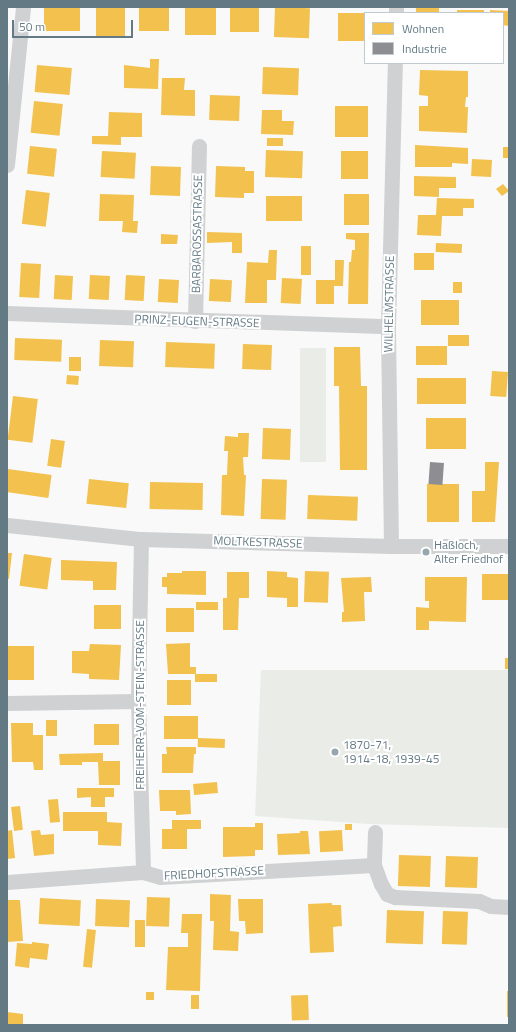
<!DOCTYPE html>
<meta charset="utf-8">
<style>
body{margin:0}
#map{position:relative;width:516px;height:1032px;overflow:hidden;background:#f9f9f9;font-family:"Titillium Web",sans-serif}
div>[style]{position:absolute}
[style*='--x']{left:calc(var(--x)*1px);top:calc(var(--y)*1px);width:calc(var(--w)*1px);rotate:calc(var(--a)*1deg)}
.green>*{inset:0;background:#eaece7;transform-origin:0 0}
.homes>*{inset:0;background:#f2c14e;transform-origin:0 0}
.industry>*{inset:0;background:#8d8d92;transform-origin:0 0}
.street>*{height:15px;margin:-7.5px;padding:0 7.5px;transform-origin:7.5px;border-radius:7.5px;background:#cfd1d2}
.dots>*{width:11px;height:11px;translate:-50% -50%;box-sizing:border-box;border:2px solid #fff;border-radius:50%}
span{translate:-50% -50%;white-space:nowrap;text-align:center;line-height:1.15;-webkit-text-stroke:4px #fff;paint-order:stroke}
.street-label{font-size:12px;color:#637a85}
.poi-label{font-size:12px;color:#637a85}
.left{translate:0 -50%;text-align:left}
.frame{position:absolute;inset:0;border:8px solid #637a85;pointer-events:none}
.legend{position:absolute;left:364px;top:12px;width:140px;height:52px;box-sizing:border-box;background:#fff;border:1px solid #c1cace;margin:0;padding:5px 7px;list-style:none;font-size:12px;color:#637a85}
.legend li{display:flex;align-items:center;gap:8px;height:20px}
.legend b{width:20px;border:1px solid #c1cace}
.scale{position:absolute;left:12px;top:20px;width:121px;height:18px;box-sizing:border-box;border:2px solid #637a85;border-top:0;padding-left:5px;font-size:12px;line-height:14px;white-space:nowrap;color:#637a85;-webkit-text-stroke:3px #fff;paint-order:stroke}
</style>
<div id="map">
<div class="green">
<i style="left:300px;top:348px;width:26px;height:114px"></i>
<i style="clip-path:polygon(261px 670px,509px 670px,509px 828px,369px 824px,255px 816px)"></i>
</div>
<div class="homes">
<i style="left:44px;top:7px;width:36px;height:24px"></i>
<i style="left:96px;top:7px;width:29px;height:29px"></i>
<i style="left:139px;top:7px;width:30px;height:24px"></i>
<i style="left:185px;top:7px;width:31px;height:28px"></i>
<i style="left:230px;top:7px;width:29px;height:25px"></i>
<i style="left:275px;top:7px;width:35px;height:30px;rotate:2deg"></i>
<i style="left:416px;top:8px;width:23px;height:5px"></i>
<i style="left:457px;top:10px;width:27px;height:3px"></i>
<i style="clip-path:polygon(490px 10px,509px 11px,509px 26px,503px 25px,503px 13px,490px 13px)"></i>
<i style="left:338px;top:13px;width:27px;height:28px"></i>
<i style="clip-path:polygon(150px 59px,159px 59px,158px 89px,124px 88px,124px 65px,150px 68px)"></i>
<i style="left:37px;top:65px;width:35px;height:27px;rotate:5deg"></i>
<i style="left:263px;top:67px;width:36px;height:27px;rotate:2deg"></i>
<i style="clip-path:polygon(420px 70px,468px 71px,468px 97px,466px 97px,465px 107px,468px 107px,467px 133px,419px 131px,419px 106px,428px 106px,428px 96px,419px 95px)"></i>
<i style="clip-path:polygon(162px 78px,185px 78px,184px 90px,195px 90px,195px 116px,161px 115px)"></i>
<i style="left:210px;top:95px;width:30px;height:25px;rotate:2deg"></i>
<i style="left:34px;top:101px;width:29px;height:32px;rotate:6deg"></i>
<i style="left:335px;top:106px;width:33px;height:31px"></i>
<i style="clip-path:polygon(262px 110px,282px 110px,282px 121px,294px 121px,293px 135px,261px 134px)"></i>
<i style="clip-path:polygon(109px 112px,142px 113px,142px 137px,121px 137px,121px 145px,92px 144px,92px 136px,108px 136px)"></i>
<i style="left:267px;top:138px;width:16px;height:8px"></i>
<i style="clip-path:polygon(415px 145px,468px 148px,468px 164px,452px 163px,452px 167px,415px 167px)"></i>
<i style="left:30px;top:146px;width:27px;height:28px;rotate:6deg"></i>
<i style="left:503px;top:147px;width:6px;height:11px"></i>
<i style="left:266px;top:150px;width:37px;height:27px;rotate:2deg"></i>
<i style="left:102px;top:151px;width:34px;height:26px;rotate:3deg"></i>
<i style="left:341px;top:151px;width:27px;height:28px"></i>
<i style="left:472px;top:159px;width:20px;height:17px;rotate:3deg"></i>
<i style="left:151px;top:166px;width:30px;height:29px;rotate:2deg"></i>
<i style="clip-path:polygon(216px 166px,245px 167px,245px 171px,254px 171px,254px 193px,244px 193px,244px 198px,215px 197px)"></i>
<i style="clip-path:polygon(414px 176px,456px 177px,456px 188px,439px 188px,439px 197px,414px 196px)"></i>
<i style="clip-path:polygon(503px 184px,509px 191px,502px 196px,496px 189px)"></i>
<i style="left:26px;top:190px;width:24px;height:34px;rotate:7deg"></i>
<i style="clip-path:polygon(100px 194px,134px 195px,133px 221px,138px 221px,137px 233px,122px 232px,123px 221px,99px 221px)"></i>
<i style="left:344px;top:194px;width:25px;height:31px"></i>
<i style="left:266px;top:196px;width:36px;height:25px"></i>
<i style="clip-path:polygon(437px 198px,474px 199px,474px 208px,463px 208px,463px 216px,442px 216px,441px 236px,417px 235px,418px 215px,436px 215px)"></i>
<i style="clip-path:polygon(207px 232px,242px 233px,242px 253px,232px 253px,232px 242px,207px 243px)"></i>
<i style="clip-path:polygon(346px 233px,369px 233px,368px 304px,348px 304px,349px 262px,351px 262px,352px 250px,355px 250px,355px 240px,346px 239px)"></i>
<i style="clip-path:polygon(161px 234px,178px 235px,177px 244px,161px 244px)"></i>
<i style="left:436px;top:243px;width:26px;height:9px;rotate:2deg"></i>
<i style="left:301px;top:246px;width:10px;height:29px"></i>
<i style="clip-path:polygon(269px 250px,277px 250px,276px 280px,267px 280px,267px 303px,245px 303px,247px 262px,268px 263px)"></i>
<i style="left:414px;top:253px;width:20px;height:17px"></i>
<i style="clip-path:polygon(335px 260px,344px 260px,343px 286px,334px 286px,334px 304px,316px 304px,316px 280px,335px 280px)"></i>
<i style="left:21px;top:263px;width:20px;height:34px;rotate:3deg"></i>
<i style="left:55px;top:275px;width:18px;height:24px;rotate:3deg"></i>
<i style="left:90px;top:275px;width:20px;height:24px;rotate:3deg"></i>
<i style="left:126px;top:275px;width:19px;height:25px;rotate:3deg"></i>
<i style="left:282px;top:278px;width:20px;height:25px;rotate:3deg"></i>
<i style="left:159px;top:279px;width:20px;height:23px;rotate:3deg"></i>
<i style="left:210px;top:279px;width:22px;height:22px;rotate:3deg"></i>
<i style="left:453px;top:282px;width:9px;height:11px"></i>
<i style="left:421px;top:300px;width:38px;height:25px"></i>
<i style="left:448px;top:335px;width:21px;height:11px"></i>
<i style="left:15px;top:338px;width:47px;height:22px;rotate:2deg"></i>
<i style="left:100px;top:340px;width:34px;height:26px;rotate:2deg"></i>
<i style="left:166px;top:342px;width:49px;height:25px;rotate:2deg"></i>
<i style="left:243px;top:344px;width:29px;height:25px;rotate:2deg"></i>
<i style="left:416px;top:346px;width:31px;height:19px"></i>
<i style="clip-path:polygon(334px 347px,360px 347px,361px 386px,367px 386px,367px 470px,340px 470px,339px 386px,334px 386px)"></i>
<i style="left:69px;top:357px;width:12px;height:14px"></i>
<i style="left:492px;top:371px;width:16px;height:25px;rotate:4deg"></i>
<i style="left:67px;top:375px;width:12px;height:9px;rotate:5deg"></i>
<i style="left:417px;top:378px;width:49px;height:26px"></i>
<i style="left:13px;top:396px;width:25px;height:44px;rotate:7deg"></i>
<i style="left:426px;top:418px;width:40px;height:31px"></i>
<i style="left:263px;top:428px;width:28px;height:31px;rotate:2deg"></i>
<i style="clip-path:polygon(238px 433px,249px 433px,248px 457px,243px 457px,244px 475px,246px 475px,244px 516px,221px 515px,222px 475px,227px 475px,228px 451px,224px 451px,225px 436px,238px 437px)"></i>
<i style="left:51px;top:439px;width:14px;height:27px;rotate:8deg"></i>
<i style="clip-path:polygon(485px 462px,499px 462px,495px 522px,472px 522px,472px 491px,485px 491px)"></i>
<i style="left:8px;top:469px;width:44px;height:23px;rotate:8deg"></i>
<i style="left:89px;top:479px;width:40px;height:25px;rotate:6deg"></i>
<i style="left:262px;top:479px;width:25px;height:40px;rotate:2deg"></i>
<i style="left:150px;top:482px;width:53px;height:27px;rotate:1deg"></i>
<i style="left:427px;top:484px;width:32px;height:38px"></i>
<i style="left:308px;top:495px;width:50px;height:24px;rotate:2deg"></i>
<i style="clip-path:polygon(7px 553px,12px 553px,9px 579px,7px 579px)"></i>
<i style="left:24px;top:554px;width:28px;height:32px;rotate:8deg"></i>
<i style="clip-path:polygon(61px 560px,117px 562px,116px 590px,93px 590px,93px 581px,61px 580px)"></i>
<i style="clip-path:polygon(182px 571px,206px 571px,206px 595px,167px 594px,167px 587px,162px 587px,162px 577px,167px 577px,167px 573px,182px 573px)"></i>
<i style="clip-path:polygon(267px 571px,287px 572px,287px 577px,298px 578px,298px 607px,287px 607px,287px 598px,267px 597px)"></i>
<i style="left:305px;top:571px;width:24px;height:31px;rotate:2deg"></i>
<i style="clip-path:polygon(227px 572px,249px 572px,249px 598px,239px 598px,238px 630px,223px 630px,223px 598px,227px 598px)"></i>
<i style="left:482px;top:574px;width:27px;height:26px"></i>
<i style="clip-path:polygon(371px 577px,372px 592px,364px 592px,365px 621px,342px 622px,342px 612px,344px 612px,341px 578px)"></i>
<i style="clip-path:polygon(425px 577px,467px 577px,466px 622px,429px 621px,429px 630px,416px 630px,416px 607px,429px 608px,429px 601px,425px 601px)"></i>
<i style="left:196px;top:602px;width:22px;height:8px"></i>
<i style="left:94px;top:605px;width:27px;height:24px"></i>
<i style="left:166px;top:608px;width:28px;height:24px"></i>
<i style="clip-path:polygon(190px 643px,190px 667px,196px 667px,196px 674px,217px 674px,217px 682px,195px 682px,195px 674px,168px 674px,166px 644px)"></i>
<i style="clip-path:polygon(90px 644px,121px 645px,119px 680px,89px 679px,89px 674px,72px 673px,72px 651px,89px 651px)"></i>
<i style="left:8px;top:646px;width:26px;height:34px"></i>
<i style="left:505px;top:658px;width:4px;height:11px"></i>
<i style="left:167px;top:680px;width:24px;height:25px"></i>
<i style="left:164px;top:716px;width:34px;height:23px"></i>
<i style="left:46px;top:720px;width:11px;height:16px"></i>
<i style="clip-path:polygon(11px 723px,33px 723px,33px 735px,43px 735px,43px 770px,34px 770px,33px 762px,12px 762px)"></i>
<i style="left:94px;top:724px;width:25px;height:21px"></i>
<i style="left:198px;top:738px;width:27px;height:9px;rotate:2deg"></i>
<i style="clip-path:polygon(166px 747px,196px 747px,196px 754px,194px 754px,193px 773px,162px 773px,162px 754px,167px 754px)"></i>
<i style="clip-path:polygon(103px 753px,103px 761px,120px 761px,120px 785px,99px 785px,98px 762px,82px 762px,82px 765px,60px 765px,59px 754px)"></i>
<i style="left:217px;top:782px;width:11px;height:24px;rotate:85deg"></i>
<i style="clip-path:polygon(77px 788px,114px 788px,114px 797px,105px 797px,105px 807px,91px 807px,91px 797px,77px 798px)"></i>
<i style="clip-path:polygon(159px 790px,190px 790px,191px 814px,176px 815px,176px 811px,160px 811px)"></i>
<i style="left:58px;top:799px;width:23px;height:10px;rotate:85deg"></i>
<i style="left:20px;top:806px;width:24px;height:9px;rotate:83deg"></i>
<i style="clip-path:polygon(63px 812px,107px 812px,107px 822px,122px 823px,121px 846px,98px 845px,98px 831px,63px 831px)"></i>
<i style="clip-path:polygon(172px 820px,201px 820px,201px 829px,187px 829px,187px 849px,162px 849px,162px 829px,172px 829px)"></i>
<i style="clip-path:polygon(255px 823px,263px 823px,263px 850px,255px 850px,255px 856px,223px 857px,223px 827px,255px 827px)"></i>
<i style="left:345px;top:824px;width:7px;height:6px"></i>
<i style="clip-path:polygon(12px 830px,15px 858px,7px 859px,7px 831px)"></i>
<i style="clip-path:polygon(40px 830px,41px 835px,54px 834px,54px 854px,34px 856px,31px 831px)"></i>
<i style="left:342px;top:830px;width:21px;height:23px;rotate:87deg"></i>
<i style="clip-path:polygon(300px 831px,308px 831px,310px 854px,278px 855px,277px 834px,300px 833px)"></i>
<i style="left:399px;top:855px;width:32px;height:31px;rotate:2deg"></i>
<i style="left:446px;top:856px;width:32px;height:31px;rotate:2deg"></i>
<i style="clip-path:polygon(210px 894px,231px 895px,230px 931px,239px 932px,238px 951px,213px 950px,214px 921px,210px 921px)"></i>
<i style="left:147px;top:897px;width:23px;height:29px;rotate:2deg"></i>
<i style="left:40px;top:898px;width:41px;height:26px;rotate:3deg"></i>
<i style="left:96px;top:899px;width:34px;height:27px;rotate:2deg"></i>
<i style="clip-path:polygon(238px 899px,263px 899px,263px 933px,246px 934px,245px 921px,239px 921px)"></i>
<i style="clip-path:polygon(7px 900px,20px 900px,23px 941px,7px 942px)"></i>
<i style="clip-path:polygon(332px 903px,332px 905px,341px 905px,342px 926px,333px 927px,334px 952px,310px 953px,308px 904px)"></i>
<i style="left:387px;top:910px;width:37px;height:33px;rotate:2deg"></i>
<i style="left:443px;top:911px;width:25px;height:33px;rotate:2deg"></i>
<i style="clip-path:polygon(182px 914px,202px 914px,200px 991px,166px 990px,168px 947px,188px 947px,188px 933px,181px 933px)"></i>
<i style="left:135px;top:920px;width:10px;height:27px"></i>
<i style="left:87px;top:929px;width:9px;height:38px;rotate:6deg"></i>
<i style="clip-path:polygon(32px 942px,49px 944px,47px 960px,30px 958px,29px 968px,15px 966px,17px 943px,32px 944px)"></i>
<i style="left:507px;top:991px;width:2px;height:26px"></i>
<i style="left:146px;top:992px;width:8px;height:8px"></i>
<i style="left:191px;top:995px;width:8px;height:14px"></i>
<i style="left:308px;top:995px;width:25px;height:17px;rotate:88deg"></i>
<i style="clip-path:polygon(7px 1012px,23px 1014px,23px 1025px,7px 1025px)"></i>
</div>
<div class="industry">
<i style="left:430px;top:462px;width:14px;height:22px;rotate:4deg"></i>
</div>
<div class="street">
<i style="--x:396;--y:13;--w:6;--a:-90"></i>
<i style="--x:7;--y:165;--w:159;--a:-84.2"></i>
<i style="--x:7;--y:313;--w:381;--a:2"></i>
<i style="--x:195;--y:321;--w:175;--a:-88.7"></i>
<i style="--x:7;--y:525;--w:135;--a:6"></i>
<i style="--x:141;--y:539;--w:250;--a:1.6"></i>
<i style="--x:391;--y:546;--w:118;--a:0"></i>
<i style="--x:141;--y:539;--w:162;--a:91.1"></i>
<i style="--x:138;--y:701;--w:171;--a:88.3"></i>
<i style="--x:391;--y:546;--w:220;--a:-90.8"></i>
<i style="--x:388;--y:326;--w:263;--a:-88.5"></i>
<i style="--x:7;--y:703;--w:131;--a:-0.9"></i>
<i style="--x:375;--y:832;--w:33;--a:92"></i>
<i style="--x:374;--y:865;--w:20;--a:70"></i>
<i style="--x:381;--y:884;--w:12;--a:59"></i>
<i style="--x:387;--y:894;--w:9;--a:21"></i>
<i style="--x:395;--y:897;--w:84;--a:2.7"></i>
<i style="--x:479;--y:901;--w:13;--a:23"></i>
<i style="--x:491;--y:906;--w:18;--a:3"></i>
<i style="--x:7;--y:882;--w:136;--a:-4.2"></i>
<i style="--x:143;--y:872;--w:18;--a:16"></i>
<i style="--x:160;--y:877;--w:214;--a:-3.2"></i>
</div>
<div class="dots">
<i style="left:426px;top:552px;background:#98a6ae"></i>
<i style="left:335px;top:752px;background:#98a6ae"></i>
</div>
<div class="street-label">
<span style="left:197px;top:234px;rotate:-89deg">BARBAROSSASTRASSE</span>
<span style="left:389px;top:304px;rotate:-89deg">WILHELMSTRASSE</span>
<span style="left:197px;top:321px;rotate:2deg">PRINZ-EUGEN-STRASSE</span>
<span style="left:258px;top:542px;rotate:2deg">MOLTKESTRASSE</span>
<span style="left:140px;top:705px;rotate:-90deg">FREIHERR-VOM-STEIN-STRASSE</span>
<span style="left:214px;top:873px;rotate:-3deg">FRIEDHOFSTRASSE</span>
</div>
<div class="poi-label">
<span class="left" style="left:434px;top:552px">Haßloch,<br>Alter Friedhof</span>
<span class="left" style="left:343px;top:752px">1870-71,<br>1914-18, 1939-45</span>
</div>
<div class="frame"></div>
<ul class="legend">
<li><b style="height:11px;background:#f2c14e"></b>Wohnen</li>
<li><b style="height:11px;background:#8d8d92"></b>Industrie</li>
</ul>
<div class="scale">50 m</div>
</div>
